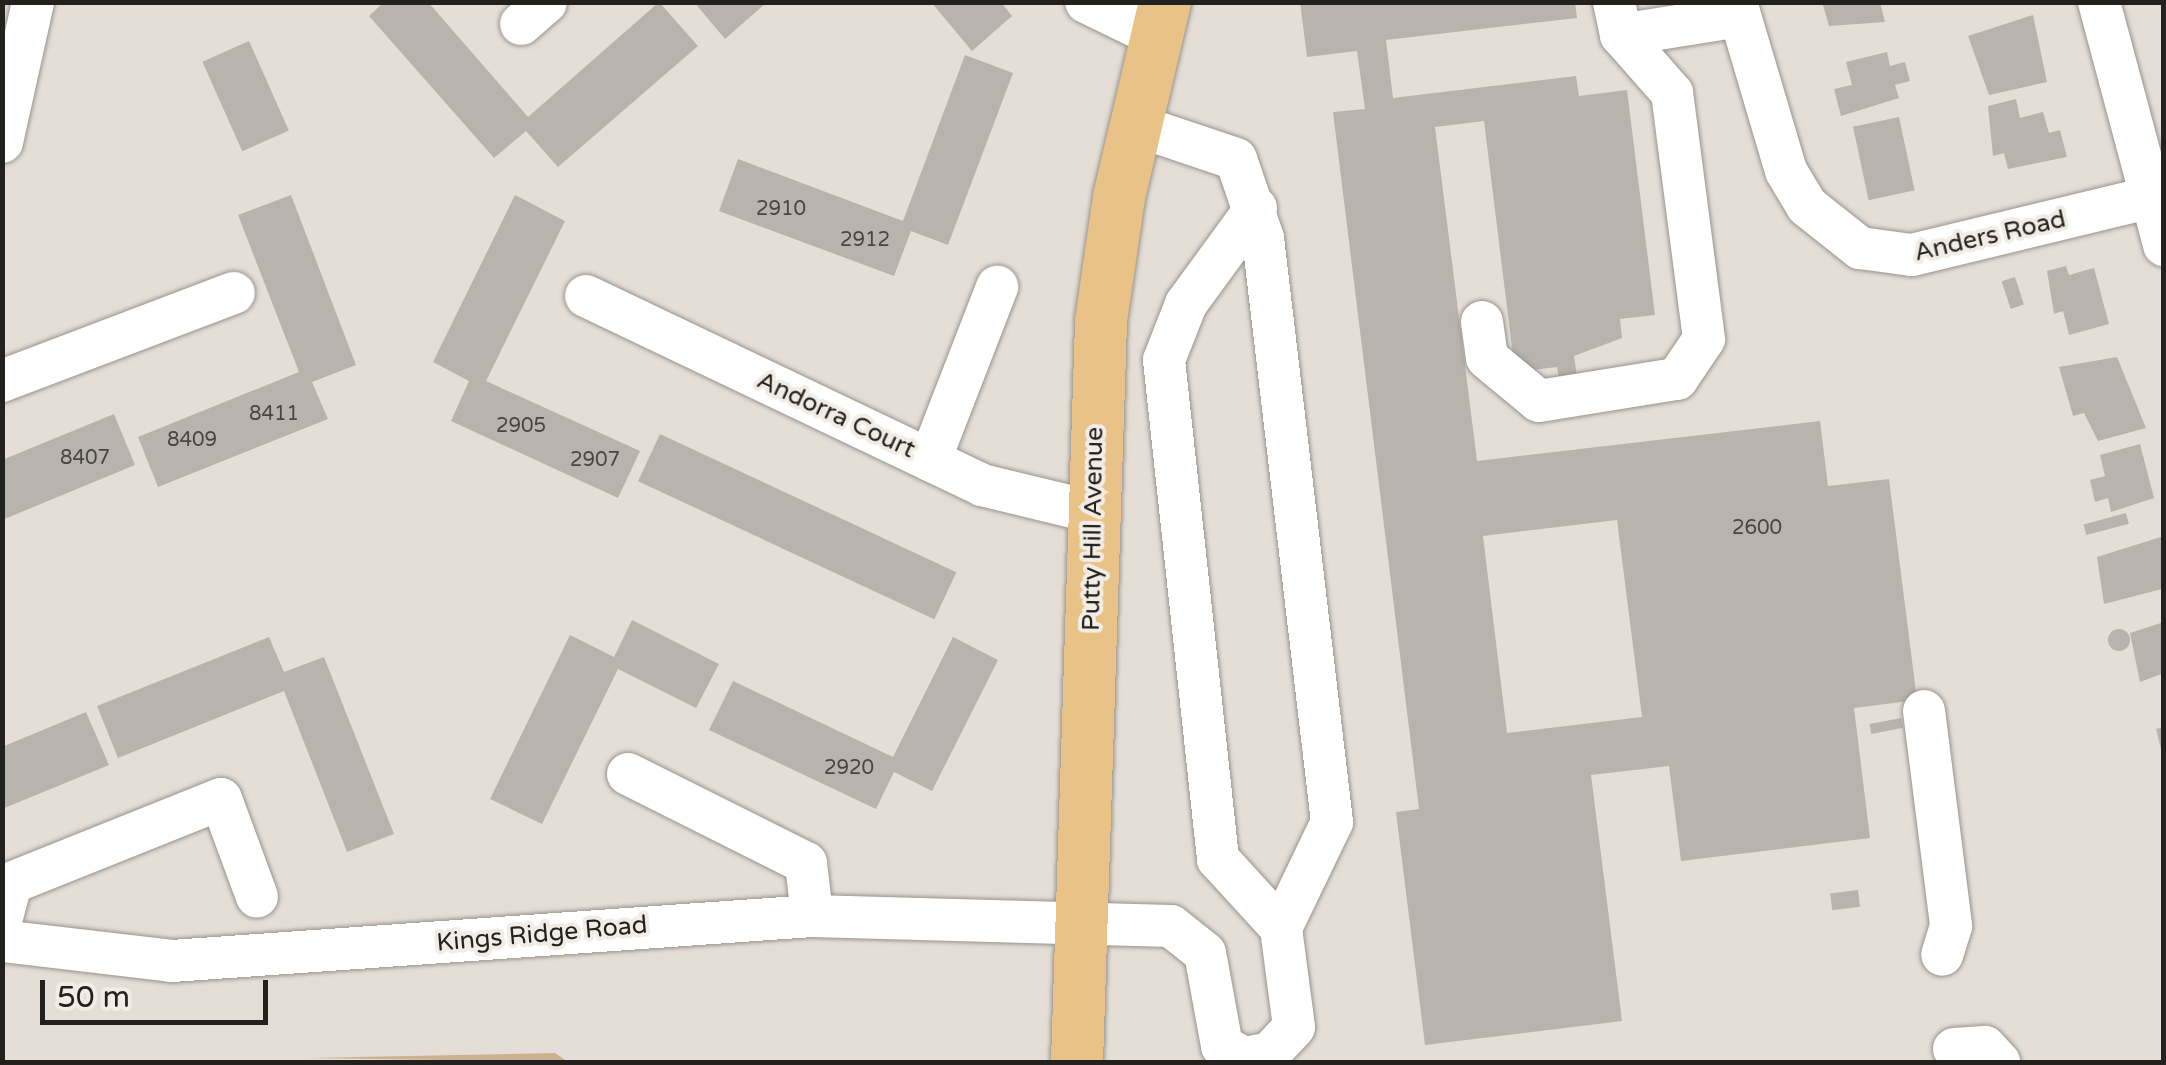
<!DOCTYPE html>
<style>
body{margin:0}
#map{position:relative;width:2166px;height:1065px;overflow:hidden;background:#e4ded7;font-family:"Varela Round",sans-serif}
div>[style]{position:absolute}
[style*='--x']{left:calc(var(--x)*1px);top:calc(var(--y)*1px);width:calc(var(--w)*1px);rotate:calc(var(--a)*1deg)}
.green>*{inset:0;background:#ccb18f}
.building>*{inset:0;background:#b9b3ad;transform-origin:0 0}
.round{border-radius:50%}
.roads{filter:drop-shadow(0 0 2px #99938d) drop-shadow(0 0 2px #99938d)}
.minor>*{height:42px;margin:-21px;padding:0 21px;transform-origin:21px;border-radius:21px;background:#fff}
.major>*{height:52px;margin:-26px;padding:0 26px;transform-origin:26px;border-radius:26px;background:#e9c287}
span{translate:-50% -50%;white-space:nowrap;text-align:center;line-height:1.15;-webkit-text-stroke:8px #f1ece5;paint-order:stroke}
.number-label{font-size:20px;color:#484642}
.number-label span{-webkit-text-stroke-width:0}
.street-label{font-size:25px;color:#23211e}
.frame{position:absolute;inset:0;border:5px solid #23211e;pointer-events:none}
.scale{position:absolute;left:40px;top:980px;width:228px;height:45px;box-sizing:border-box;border:5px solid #23211e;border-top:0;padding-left:12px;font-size:30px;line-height:35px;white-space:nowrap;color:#23211e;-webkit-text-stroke:8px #f1ece5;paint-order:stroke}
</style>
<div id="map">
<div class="green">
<i style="clip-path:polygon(555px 1053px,568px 1062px,307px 1058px)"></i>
</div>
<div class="building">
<i style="clip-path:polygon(384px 2px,428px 2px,528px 117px,659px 2px,698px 46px,558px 167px,526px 131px,494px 158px,369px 16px)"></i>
<i style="clip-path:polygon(694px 2px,767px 2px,725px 39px)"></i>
<i style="clip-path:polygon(931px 2px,1001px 2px,1012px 16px,972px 51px)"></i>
<i style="clip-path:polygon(evenodd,1300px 2px,1575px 2px,1577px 18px,1386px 40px,1393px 98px,1576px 76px,1579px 96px,1627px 90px,1655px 315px,1620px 319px,1622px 338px,1574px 356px,1577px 377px,1559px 379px,1557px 367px,1515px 372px,1484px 121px,1435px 127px,1477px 461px,1820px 421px,1828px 486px,1889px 479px,1917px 700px,1854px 708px,1870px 838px,1681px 861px,1669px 766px,1591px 775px,1622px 1021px,1425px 1045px,1396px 812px,1419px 809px,1333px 112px,1365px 109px,1357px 51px,1307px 57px,1300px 2px,1617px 520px,1642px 717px,1507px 733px,1483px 536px,1617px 520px)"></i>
<i style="clip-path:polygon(1802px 2px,1880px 2px,1885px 22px,1829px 26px,1823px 5px)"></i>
<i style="clip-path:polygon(2033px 15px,2047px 82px,1989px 95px,1968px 36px)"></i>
<i style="left:249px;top:41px;width:98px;height:51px;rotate:66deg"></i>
<i style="clip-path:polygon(1887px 52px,1890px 66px,1905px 62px,1910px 81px,1895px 85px,1899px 98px,1841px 116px,1834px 89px,1852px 85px,1846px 62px)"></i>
<i style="clip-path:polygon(965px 55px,1013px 73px,948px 245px,911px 231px,894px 276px,719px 211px,738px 159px,903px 221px)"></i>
<i style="clip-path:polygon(2016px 99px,2020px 118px,2043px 112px,2049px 133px,2060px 130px,2067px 157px,2008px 169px,2004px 153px,1993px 156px,1988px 106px)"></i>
<i style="left:1899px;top:117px;width:75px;height:47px;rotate:78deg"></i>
<i style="clip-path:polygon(291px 195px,356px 365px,312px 382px,328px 419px,158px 487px,138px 437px,299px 372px,238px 215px)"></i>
<i style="clip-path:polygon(515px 195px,565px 221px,486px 381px,640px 451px,618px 498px,451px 421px,469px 381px,433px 362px)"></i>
<i style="clip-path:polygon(2066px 266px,2069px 275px,2094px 268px,2109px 324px,2069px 335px,2063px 311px,2054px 314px,2047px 271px)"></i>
<i style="left:2015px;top:277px;width:29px;height:14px;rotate:72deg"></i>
<i style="clip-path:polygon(2117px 357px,2146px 428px,2098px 441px,2084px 413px,2073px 416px,2059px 367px)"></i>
<i style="clip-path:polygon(114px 414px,135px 465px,2px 520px,2px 460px)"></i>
<i style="left:660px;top:434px;width:327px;height:52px;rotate:25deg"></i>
<i style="clip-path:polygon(2140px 444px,2154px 498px,2111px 512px,2108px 498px,2095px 502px,2090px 480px,2105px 476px,2100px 455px)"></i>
<i style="left:2126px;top:513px;width:11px;height:44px;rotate:75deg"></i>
<i style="clip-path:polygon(2164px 536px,2162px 589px,2104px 604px,2097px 557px)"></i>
<i style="clip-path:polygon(632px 620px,719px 664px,696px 708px,618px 669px,542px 824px,490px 799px,570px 635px,614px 657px)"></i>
<i style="clip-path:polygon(2164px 622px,2164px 673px,2140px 682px,2130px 633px)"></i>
<i class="round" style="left:2108px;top:629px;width:22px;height:22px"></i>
<i style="clip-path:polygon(269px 637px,284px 672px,324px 657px,394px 834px,347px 852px,284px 691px,118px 758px,97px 706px)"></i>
<i style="clip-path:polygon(953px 637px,998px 660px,932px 791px,894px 772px,876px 809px,709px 730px,733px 681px,893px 757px)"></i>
<i style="clip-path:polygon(86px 712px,109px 765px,2px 809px,2px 747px)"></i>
<i style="left:1901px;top:718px;width:10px;height:32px;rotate:79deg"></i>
<i style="clip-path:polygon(2164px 727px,2164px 753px,2162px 753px,2156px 729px)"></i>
<i style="left:1858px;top:890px;width:17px;height:28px;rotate:83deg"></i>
</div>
<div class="roads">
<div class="minor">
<i style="--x:1086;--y:2;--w:78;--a:25.9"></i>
<i style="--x:1736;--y:2;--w:176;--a:73.5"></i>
<i style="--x:1786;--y:171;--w:41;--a:59"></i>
<i style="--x:1807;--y:206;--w:68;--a:38.4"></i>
<i style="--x:1860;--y:248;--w:52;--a:7.7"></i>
<i style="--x:1912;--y:255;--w:259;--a:-13.6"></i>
<i style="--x:2099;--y:2;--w:252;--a:75"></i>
<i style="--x:521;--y:24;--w:33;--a:-41"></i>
<i style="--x:1621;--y:35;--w:120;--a:-9.1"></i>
<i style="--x:2;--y:142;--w:143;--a:-77.5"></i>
<i style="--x:1256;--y:208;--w:119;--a:126.1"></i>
<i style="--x:1186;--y:304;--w:60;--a:111.4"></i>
<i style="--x:1164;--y:360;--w:502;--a:83.82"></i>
<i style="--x:1218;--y:859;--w:93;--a:47.6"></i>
<i style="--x:586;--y:296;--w:439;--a:25.5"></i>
<i style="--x:982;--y:485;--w:115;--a:13.6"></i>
<i style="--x:1482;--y:322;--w:36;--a:82"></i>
<i style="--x:1487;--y:358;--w:67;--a:39.6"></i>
<i style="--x:1539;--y:401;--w:140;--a:-9.1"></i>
<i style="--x:1677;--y:379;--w:48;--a:-56"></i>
<i style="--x:1704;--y:339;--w:248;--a:-97.4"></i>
<i style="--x:1672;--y:93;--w:77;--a:-131.3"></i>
<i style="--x:1621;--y:35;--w:34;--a:-102"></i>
<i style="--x:2;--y:381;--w:248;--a:-20.8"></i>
<i style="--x:930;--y:460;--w:186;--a:-68.8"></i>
<i style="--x:1924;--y:711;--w:217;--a:82.8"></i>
<i style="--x:1951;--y:926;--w:30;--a:107"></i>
<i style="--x:628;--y:774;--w:199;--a:26.6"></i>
<i style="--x:806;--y:863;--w:53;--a:83.5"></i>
<i style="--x:2;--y:917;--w:35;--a:-75"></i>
<i style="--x:11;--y:883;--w:226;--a:-21.8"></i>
<i style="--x:221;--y:799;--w:104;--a:69.8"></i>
<i style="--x:2;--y:941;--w:171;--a:6.7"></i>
<i style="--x:172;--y:961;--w:642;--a:-4.02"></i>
<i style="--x:812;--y:916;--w:359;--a:1.6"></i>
<i style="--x:1171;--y:926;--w:43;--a:38.5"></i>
<i style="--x:1205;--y:953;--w:95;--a:79.6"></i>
<i style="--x:1222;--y:1046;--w:26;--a:28"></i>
<i style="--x:1245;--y:1058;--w:25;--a:-11"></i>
<i style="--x:1270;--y:1053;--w:35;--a:-47"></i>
<i style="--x:1294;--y:1027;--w:100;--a:-97.5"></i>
<i style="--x:1281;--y:928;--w:118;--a:-64.3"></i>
<i style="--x:1332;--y:822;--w:588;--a:-96.74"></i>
<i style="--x:1263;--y:238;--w:83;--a:-108.9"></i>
<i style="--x:1236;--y:159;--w:107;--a:-161.4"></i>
<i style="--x:1954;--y:1049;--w:31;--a:-4"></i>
<i style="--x:1985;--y:1047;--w:21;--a:47"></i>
</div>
<div class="major">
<i style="--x:1077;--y:1062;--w:741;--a:-88.14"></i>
<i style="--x:1101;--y:321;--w:125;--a:-81.7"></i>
<i style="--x:1119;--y:197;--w:200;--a:-76.7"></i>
</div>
</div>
<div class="number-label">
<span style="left:781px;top:209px">2910</span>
<span style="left:865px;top:240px">2912</span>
<span style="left:274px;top:414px">8411</span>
<span style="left:521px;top:426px">2905</span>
<span style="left:192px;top:440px">8409</span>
<span style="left:85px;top:458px">8407</span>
<span style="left:595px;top:460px">2907</span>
<span style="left:1757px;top:528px">2600</span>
<span style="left:849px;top:768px">2920</span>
</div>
<div class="street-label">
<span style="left:1990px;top:236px;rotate:-13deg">Anders Road</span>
<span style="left:836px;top:415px;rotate:25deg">Andorra Court</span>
<span style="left:1093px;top:529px;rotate:-89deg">Putty Hill Avenue</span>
<span style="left:542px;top:934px;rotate:-5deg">Kings Ridge Road</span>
</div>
<div class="frame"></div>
<div class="scale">50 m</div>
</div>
